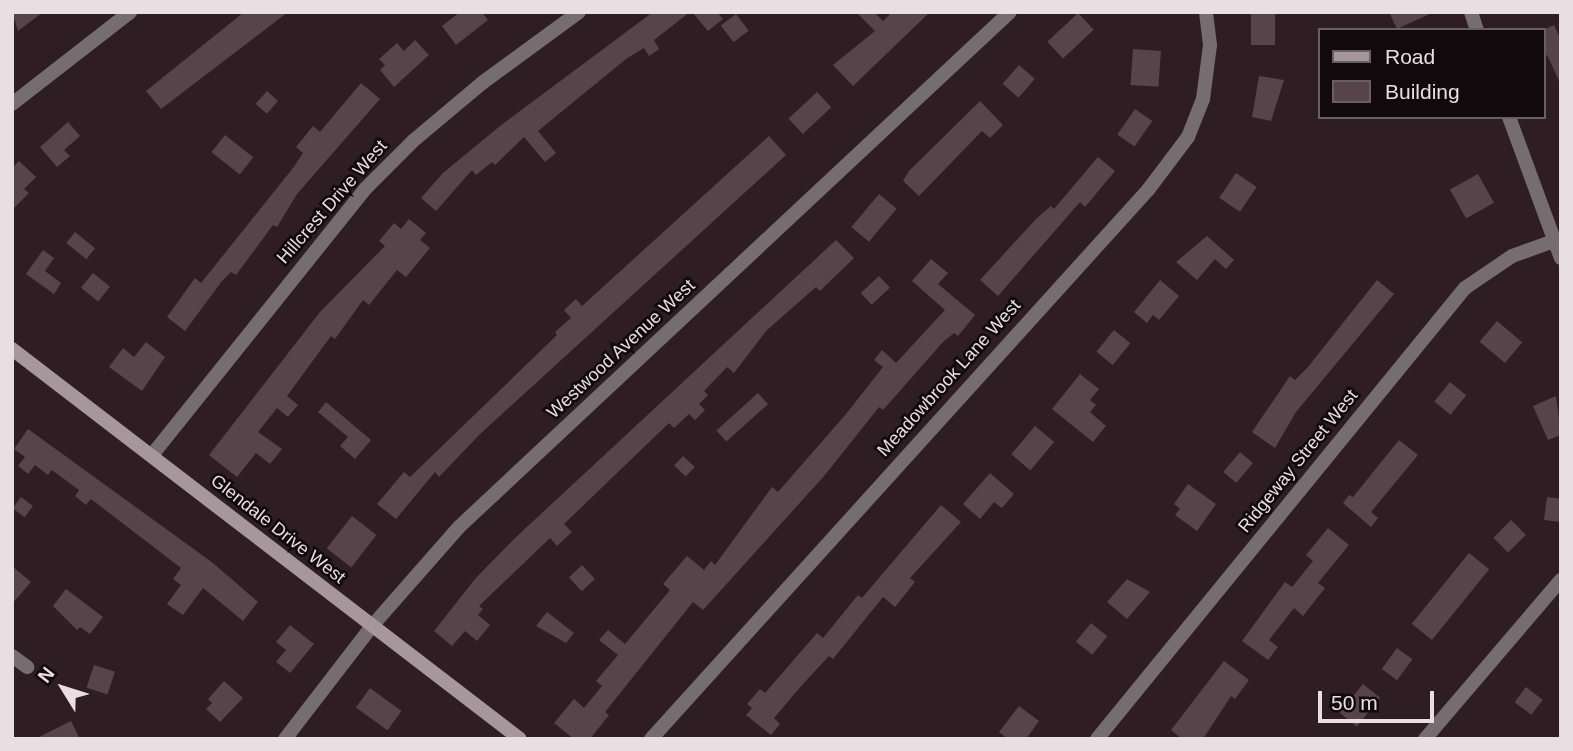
<!DOCTYPE html>
<style>
body{margin:0}
#map{position:relative;width:1573px;height:751px;overflow:hidden;background:#2e1d23;font-family:Helvetica,sans-serif}
div>[style]{position:absolute}
[style*='--x']{left:calc(var(--x)*1px);top:calc(var(--y)*1px);width:calc(var(--w)*1px);rotate:calc(var(--a)*1deg)}
.building>*{inset:0;background:#57444a;transform-origin:0 0}
.street>*{height:14px;margin:-7px;padding:0 7px;transform-origin:7px;border-radius:7px;background:#766d70}
.secondary>*{height:14px;margin:-7px;padding:0 7px;transform-origin:7px;border-radius:7px;background:#a5979b}
span{translate:-50% -50%;white-space:nowrap;text-align:center;line-height:1.15;-webkit-text-stroke:5px #110a0c;paint-order:stroke}
.street-label{font-size:18px;color:#e9dee1}
.frame{position:absolute;inset:0;border:14px solid #e9dee1;pointer-events:none}
.legend{position:absolute;left:1318px;top:28px;width:228px;height:91px;box-sizing:border-box;background:#110a0c;border:2px solid #675f61;margin:0;padding:9px 12px;list-style:none;font-size:21px;color:#e9dee1}
.legend li{display:flex;align-items:center;gap:14px;height:35px}
.legend b{width:35px;border:2px solid #675f61}
.north{position:absolute;left:28px;top:653px;width:70px;height:70px;-webkit-text-stroke:5px #110a0c;paint-order:stroke;rotate:308deg;font-size:19px;font-weight:700;line-height:28px;text-align:center;color:#e9dee1}
.north::after{content:'';display:block;margin:auto;width:24px;height:32px;background:#e9dee1;clip-path:polygon(50% 0,100% 100%,50% 72%,0 100%)}
.scale{position:absolute;left:1318px;top:691px;width:116px;height:32px;box-sizing:border-box;border:4px solid #e9dee1;border-top:0;padding-left:9px;font-size:21px;line-height:24px;white-space:nowrap;color:#e9dee1;-webkit-text-stroke:5px #110a0c;paint-order:stroke}
</style>
<div id="map">
<div class="building">
<i style="clip-path:polygon(12px 12px,43px 12px,18px 31px)"></i>
<i style="clip-path:polygon(244px 12px,288px 12px,161px 109px,146px 91px)"></i>
<i style="clip-path:polygon(460px 12px,482px 12px,488px 20px,456px 45px,442px 26px)"></i>
<i style="clip-path:polygon(653px 12px,690px 12px,654px 40px,659px 49px,649px 56px,644px 48px,626px 59px,538px 131px,556px 153px,545px 162px,524px 137px,495px 165px,492px 162px,476px 175px,472px 170px,436px 211px,421px 198px,443px 173px,500px 126px)"></i>
<i style="clip-path:polygon(692px 12px,717px 12px,723px 19px,708px 31px)"></i>
<i style="clip-path:polygon(856px 12px,874px 12px,883px 21px,892px 12px,930px 12px,853px 86px,833px 65px,875px 31px)"></i>
<i style="left:1251px;top:12px;width:24px;height:33px"></i>
<i style="clip-path:polygon(1389px 12px,1434px 12px,1397px 29px)"></i>
<i style="left:1078px;top:13px;width:23px;height:42px;rotate:47deg"></i>
<i style="left:736px;top:14px;width:21px;height:19px;rotate:53deg"></i>
<i style="clip-path:polygon(1554px 25px,1561px 40px,1561px 85px,1547px 55px,1543px 56px,1543px 30px)"></i>
<i style="clip-path:polygon(415px 40px,429px 55px,394px 87px,380px 70px,385px 65px,379px 59px,397px 43px,404px 51px)"></i>
<i style="left:1133px;top:49px;width:28px;height:36px;rotate:4deg"></i>
<i style="left:1019px;top:65px;width:21px;height:25px;rotate:41deg"></i>
<i style="clip-path:polygon(1259px 76px,1284px 80px,1271px 121px,1252px 117px)"></i>
<i style="clip-path:polygon(361px 83px,380px 99px,297px 194px,277px 227px,273px 225px,236px 275px,231px 272px,222px 281px,185px 331px,167px 317px,195px 278px,201px 283px,293px 168px,303px 153px,296px 147px,313px 126px,320px 132px)"></i>
<i style="left:267px;top:91px;width:15px;height:17px;rotate:42deg"></i>
<i style="left:817px;top:92px;width:21px;height:39px;rotate:47deg"></i>
<i style="clip-path:polygon(980px 101px,1003px 125px,990px 138px,982px 131px,919px 196px,903px 181px,909px 171px)"></i>
<i style="left:1135px;top:109px;width:21px;height:31px;rotate:35deg"></i>
<i style="clip-path:polygon(68px 122px,80px 136px,64px 150px,70px 156px,57px 167px,40px 147px)"></i>
<i style="left:225px;top:135px;width:36px;height:22px;rotate:38deg"></i>
<i style="clip-path:polygon(769px 136px,786px 155px,480px 434px,439px 477px,435px 472px,396px 519px,377px 504px,404px 472px,410px 477px,557px 335px,555px 332px,571px 318px,564px 310px,576px 299px,582px 306px)"></i>
<i style="clip-path:polygon(1098px 157px,1115px 171px,1085px 207px,1080px 202px,998px 296px,980px 280px,1036px 219px,1051px 206px,1054px 209px)"></i>
<i style="clip-path:polygon(19px 161px,36px 177px,24px 189px,29px 193px,12px 210px,12px 168px)"></i>
<i style="left:1236px;top:173px;width:25px;height:30px;rotate:34deg"></i>
<i style="left:1478px;top:174px;width:33px;height:32px;rotate:61deg"></i>
<i style="left:879px;top:194px;width:23px;height:43px;rotate:40deg"></i>
<i style="clip-path:polygon(409px 219px,426px 233px,420px 240px,430px 248px,406px 277px,397px 270px,369px 305px,363px 300px,335px 339px,331px 336px,287px 396px,298px 405px,288px 417px,277px 408px,258px 432px,282px 449px,270px 464px,256px 453px,237px 477px,209px 455px,320px 312px,385px 246px,379px 241px,394px 223px,401px 229px)"></i>
<i style="left:75px;top:232px;width:26px;height:14px;rotate:39deg"></i>
<i style="clip-path:polygon(1207px 236px,1234px 260px,1226px 269px,1215px 259px,1197px 280px,1176px 262px)"></i>
<i style="clip-path:polygon(836px 240px,854px 258px,820px 291px,816px 287px,766px 331px,734px 373px,727px 367px,704px 391px,708px 395px,699px 404px,705px 410px,695px 420px,689px 414px,674px 428px,669px 423px,564px 524px,572px 532px,557px 546px,550px 538px,479px 606px,483px 609px,478px 615px,490px 625px,477px 641px,465px 631px,452px 646px,434px 631px,475px 579px,514px 539px)"></i>
<i style="clip-path:polygon(43px 250px,54px 258px,45px 271px,61px 283px,54px 294px,26px 274px)"></i>
<i style="clip-path:polygon(931px 259px,948px 273px,938px 284px,975px 315px,958px 336px,954px 333px,943px 342px,883px 410px,879px 407px,825px 475px,703px 610px,693px 602px,605px 712px,609px 715px,590px 739px,574px 739px,554px 723px,574px 699px,584px 708px,602px 686px,596px 681px,618px 655px,599px 640px,608px 630px,625px 644px,670px 590px,663px 584px,687px 556px,704px 570px,711px 561px,715px 565px,772px 487px,778px 492px,846px 414px,883px 367px,874px 360px,882px 350px,896px 363px,945px 310px,912px 281px)"></i>
<i style="left:93px;top:273px;width:22px;height:19px;rotate:39deg"></i>
<i style="left:879px;top:276px;width:16px;height:25px;rotate:47deg"></i>
<i style="clip-path:polygon(1160px 280px,1179px 296px,1159px 320px,1153px 315px,1147px 323px,1134px 312px)"></i>
<i style="clip-path:polygon(1377px 280px,1394px 294px,1296px 412px,1275px 448px,1252px 432px,1290px 376px,1295px 380px,1308px 367px)"></i>
<i style="left:1497px;top:321px;width:33px;height:27px;rotate:40deg"></i>
<i style="left:1114px;top:330px;width:21px;height:28px;rotate:39deg"></i>
<i style="clip-path:polygon(146px 342px,165px 357px,142px 391px,109px 367px,123px 348px,134px 357px)"></i>
<i style="clip-path:polygon(1080px 374px,1099px 389px,1090px 400px,1096px 405px,1090px 412px,1106px 426px,1093px 442px,1052px 409px)"></i>
<i style="left:1450px;top:382px;width:21px;height:25px;rotate:39deg"></i>
<i style="left:758px;top:393px;width:15px;height:56px;rotate:48deg"></i>
<i style="clip-path:polygon(1556px 396px,1561px 435px,1548px 440px,1533px 406px)"></i>
<i style="clip-path:polygon(326px 402px,371px 440px,355px 459px,340px 446px,348px 437px,318px 412px)"></i>
<i style="left:1035px;top:426px;width:25px;height:37px;rotate:40deg"></i>
<i style="clip-path:polygon(28px 429px,213px 563px,258px 602px,243px 621px,203px 588px,183px 615px,167px 604px,181px 585px,173px 579px,181px 568px,91px 499px,86px 505px,75px 496px,79px 490px,52px 470px,48px 475px,35px 465px,28px 474px,18px 466px,25px 457px,14px 449px)"></i>
<i style="clip-path:polygon(1399px 440px,1418px 455px,1371px 512px,1378px 518px,1371px 527px,1343px 503px,1349px 495px,1353px 497px)"></i>
<i style="left:1240px;top:452px;width:17px;height:26px;rotate:40deg"></i>
<i style="left:683px;top:456px;width:16px;height:13px;rotate:43deg"></i>
<i style="clip-path:polygon(990px 473px,1014px 494px,1002px 508px,994px 502px,980px 519px,963px 504px)"></i>
<i style="clip-path:polygon(1188px 484px,1216px 504px,1197px 531px,1175px 515px,1180px 509px,1174px 504px)"></i>
<i style="left:21px;top:497px;width:15px;height:14px;rotate:37deg"></i>
<i style="clip-path:polygon(1547px 497px,1561px 499px,1561px 522px,1544px 520px)"></i>
<i style="clip-path:polygon(941px 505px,961px 522px,910px 578px,915px 582px,895px 607px,883px 597px,833px 659px,829px 656px,803px 684px,774px 718px,780px 724px,771px 735px,746px 715px,752px 708px,747px 704px,760px 689px,765px 693px,817px 633px,823px 638px,858px 595px,862px 598px)"></i>
<i style="left:352px;top:516px;width:31px;height:41px;rotate:38deg"></i>
<i style="left:1511px;top:520px;width:21px;height:25px;rotate:45deg"></i>
<i style="clip-path:polygon(1328px 528px,1349px 545px,1318px 583px,1325px 588px,1303px 616px,1294px 608px,1269px 640px,1278px 647px,1268px 660px,1242px 641px,1285px 582px,1292px 587px,1313px 561px,1306px 555px)"></i>
<i style="left:1469px;top:553px;width:26px;height:91px;rotate:39deg"></i>
<i style="left:582px;top:565px;width:19px;height:18px;rotate:47deg"></i>
<i style="clip-path:polygon(12px 566px,31px 582px,12px 604px)"></i>
<i style="clip-path:polygon(1127px 579px,1150px 592px,1127px 619px,1107px 602px)"></i>
<i style="clip-path:polygon(66px 589px,103px 617px,90px 634px,80px 627px,77px 630px,53px 606px)"></i>
<i style="clip-path:polygon(547px 612px,574px 633px,566px 643px,536px 626px)"></i>
<i style="left:1091px;top:623px;width:21px;height:24px;rotate:39deg"></i>
<i style="clip-path:polygon(290px 625px,314px 644px,290px 673px,276px 662px,286px 650px,276px 642px)"></i>
<i style="left:1397px;top:648px;width:19px;height:26px;rotate:36deg"></i>
<i style="clip-path:polygon(1224px 661px,1249px 680px,1235px 699px,1231px 696px,1203px 739px,1182px 739px,1171px 730px)"></i>
<i style="left:94px;top:665px;width:22px;height:24px;rotate:18deg"></i>
<i style="clip-path:polygon(224px 681px,243px 698px,220px 722px,206px 709px,212px 703px,208px 699px)"></i>
<i style="left:1363px;top:684px;width:22px;height:37px;rotate:39deg"></i>
<i style="left:1526px;top:687px;width:21px;height:19px;rotate:37deg"></i>
<i style="left:370px;top:688px;width:39px;height:24px;rotate:36deg"></i>
<i style="clip-path:polygon(1019px 706px,1039px 721px,1026px 739px,1008px 739px,999px 732px)"></i>
<i style="clip-path:polygon(71px 721px,80px 739px,35px 739px)"></i>
</div>
<div class="street">
<i style="--x:1471;--y:12;--w:19;--a:72"></i>
<i style="--x:12;--y:104;--w:150;--a:-37.9"></i>
<i style="--x:1509;--y:117;--w:150;--a:69.8"></i>
<i style="--x:152;--y:455;--w:342;--a:-51.3"></i>
<i style="--x:366;--y:188;--w:66;--a:-45"></i>
<i style="--x:413;--y:141;--w:90;--a:-40"></i>
<i style="--x:482;--y:83;--w:120;--a:-36.2"></i>
<i style="--x:12;--y:656;--w:19;--a:36"></i>
<i style="--x:285;--y:739;--w:143;--a:-52.4"></i>
<i style="--x:372;--y:626;--w:132;--a:-48.7"></i>
<i style="--x:459;--y:527;--w:754;--a:-43.07"></i>
<i style="--x:651;--y:739;--w:741;--a:-47.85"></i>
<i style="--x:1148;--y:190;--w:66;--a:-53"></i>
<i style="--x:1188;--y:137;--w:41;--a:-68.5"></i>
<i style="--x:1203;--y:99;--w:54;--a:-82.6"></i>
<i style="--x:1210;--y:45;--w:33;--a:-97"></i>
<i style="--x:1097;--y:739;--w:582;--a:-50.79"></i>
<i style="--x:1465;--y:288;--w:57;--a:-34.2"></i>
<i style="--x:1512;--y:256;--w:45;--a:-19.7"></i>
<i style="--x:1425;--y:739;--w:209;--a:-49.5"></i>
</div>
<div class="secondary">
<i style="--x:12;--y:349;--w:640;--a:37.51"></i>
</div>
<div class="street-label">
<span style="left:332px;top:202px;rotate:-49deg">Hillcrest Drive West</span>
<span style="left:621px;top:349px;rotate:-43deg">Westwood Avenue West</span>
<span style="left:949px;top:378px;rotate:-48deg">Meadowbrook Lane West</span>
<span style="left:1298px;top:461px;rotate:-51deg">Ridgeway Street West</span>
<span style="left:278px;top:529px;rotate:38deg">Glendale Drive West</span>
</div>
<div class="frame"></div>
<ul class="legend">
<li><b style="height:9px;background:#a5979b"></b>Road</li>
<li><b style="height:19px;background:#57444a"></b>Building</li>
</ul>
<div class="north">N</div>
<div class="scale">50 m</div>
</div>
